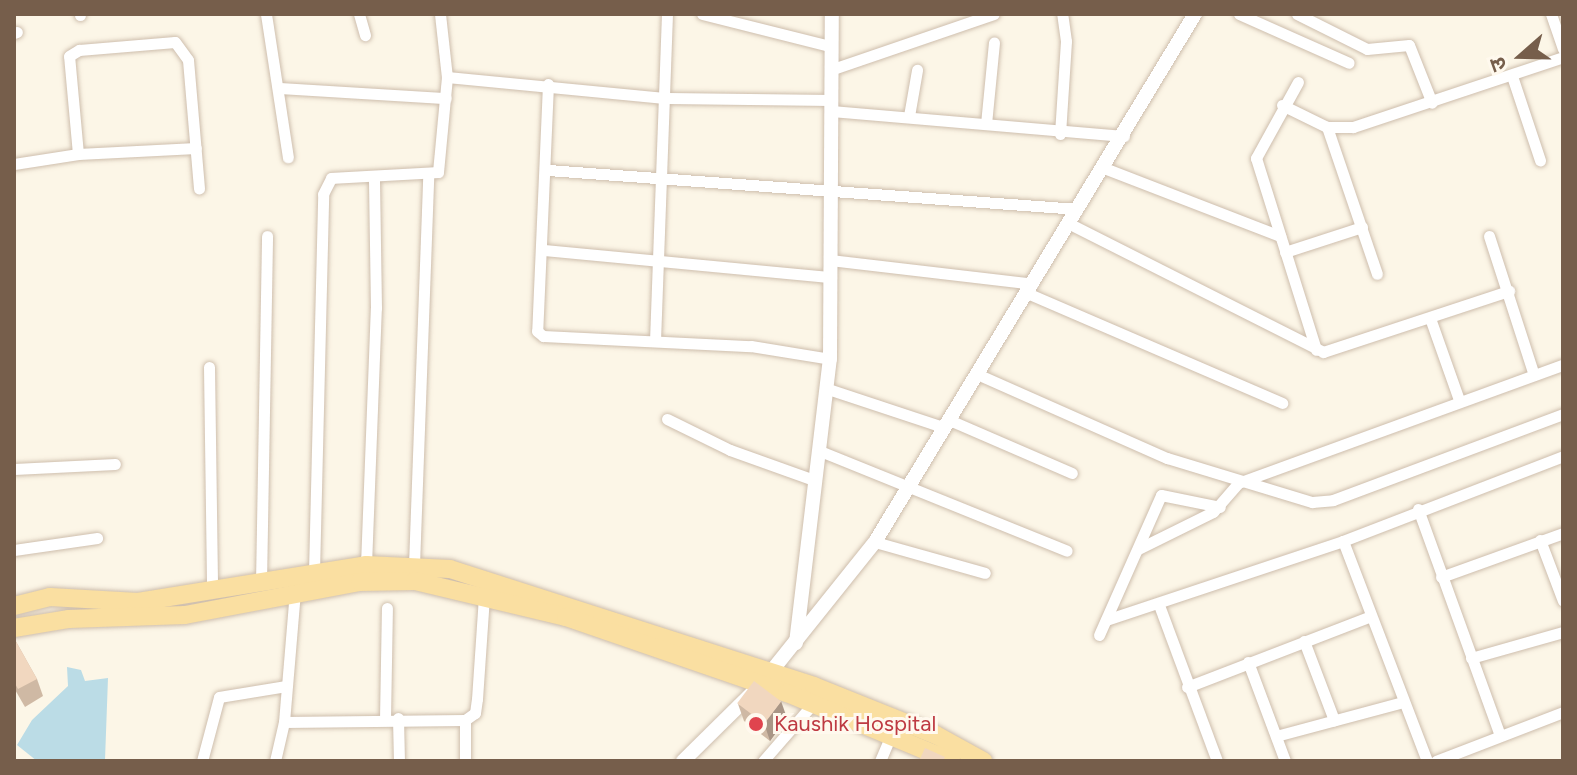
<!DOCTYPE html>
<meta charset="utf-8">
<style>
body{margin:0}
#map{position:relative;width:1577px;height:775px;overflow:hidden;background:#fcf6e7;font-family:Figtree,"Noto Sans Devanagari",sans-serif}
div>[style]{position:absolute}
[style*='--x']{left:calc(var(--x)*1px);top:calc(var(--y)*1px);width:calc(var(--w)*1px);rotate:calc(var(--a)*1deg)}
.water>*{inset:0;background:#bbdce6}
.roads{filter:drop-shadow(0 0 2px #cebead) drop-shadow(0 0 2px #cebead)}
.minor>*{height:11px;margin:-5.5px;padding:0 5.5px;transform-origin:5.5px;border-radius:5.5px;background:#fff}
.tertiary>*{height:14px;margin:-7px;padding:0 7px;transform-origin:7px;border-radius:7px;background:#fff}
.primary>*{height:18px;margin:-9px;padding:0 9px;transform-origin:9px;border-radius:9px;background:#fadfa1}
.wall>*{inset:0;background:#cfb9a4}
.shaded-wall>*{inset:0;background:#a99686}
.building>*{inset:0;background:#f1d7bf;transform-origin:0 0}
.dots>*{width:22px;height:22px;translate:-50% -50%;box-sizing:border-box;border:4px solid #fff9ee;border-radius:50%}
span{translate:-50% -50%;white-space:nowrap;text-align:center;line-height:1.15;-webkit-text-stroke:6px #fff9ee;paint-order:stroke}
.health-label{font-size:22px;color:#be3a42}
.left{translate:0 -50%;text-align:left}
.frame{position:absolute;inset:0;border:16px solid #765e4b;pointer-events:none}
.north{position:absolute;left:1481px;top:16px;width:80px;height:80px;-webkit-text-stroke:6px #fff9ee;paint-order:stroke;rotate:250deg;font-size:22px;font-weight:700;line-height:32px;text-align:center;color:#765e4b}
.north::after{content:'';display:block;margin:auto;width:28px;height:36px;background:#765e4b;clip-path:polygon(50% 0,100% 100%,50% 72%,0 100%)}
</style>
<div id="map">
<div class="water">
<i style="clip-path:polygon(67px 667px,81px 670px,85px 681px,108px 678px,105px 760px,37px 761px,17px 745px,32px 720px,68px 686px)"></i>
</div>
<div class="roads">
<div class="minor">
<i style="--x:80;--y:14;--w:1;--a:90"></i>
<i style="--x:266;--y:14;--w:145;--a:81.3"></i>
<i style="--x:359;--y:14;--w:22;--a:74"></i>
<i style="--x:440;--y:14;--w:63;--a:83.7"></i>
<i style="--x:702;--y:14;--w:131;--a:14.1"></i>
<i style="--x:1239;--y:14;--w:120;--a:24"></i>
<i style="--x:1297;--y:14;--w:78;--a:26.6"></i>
<i style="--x:1367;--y:49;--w:42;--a:-5.4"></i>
<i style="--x:1409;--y:45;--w:62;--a:68.4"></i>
<i style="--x:1551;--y:14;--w:37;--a:71"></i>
<i style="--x:14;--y:33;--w:3;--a:-18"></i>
<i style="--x:830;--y:70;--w:173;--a:-18.9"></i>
<i style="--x:1512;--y:76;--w:89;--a:71.6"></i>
<i style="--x:1298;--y:82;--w:87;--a:118.9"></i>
<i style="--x:1256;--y:158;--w:201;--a:72.6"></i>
<i style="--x:548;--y:84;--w:247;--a:92.5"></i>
<i style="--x:537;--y:331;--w:8;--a:40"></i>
<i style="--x:543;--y:336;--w:208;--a:2.8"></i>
<i style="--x:751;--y:346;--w:80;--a:9.3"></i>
<i style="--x:281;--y:88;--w:165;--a:3.5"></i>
<i style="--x:1282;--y:105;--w:50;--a:26.1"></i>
<i style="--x:1327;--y:127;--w:26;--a:0"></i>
<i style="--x:1353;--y:127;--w:221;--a:-18.4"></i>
<i style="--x:831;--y:111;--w:294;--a:4.9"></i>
<i style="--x:909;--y:116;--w:47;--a:-80.1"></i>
<i style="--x:986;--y:124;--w:82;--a:-84.4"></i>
<i style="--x:1327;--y:127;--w:155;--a:71.2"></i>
<i style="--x:1060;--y:134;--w:93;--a:-86.3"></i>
<i style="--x:1066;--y:41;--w:27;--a:-98"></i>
<i style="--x:78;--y:154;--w:98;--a:-95.2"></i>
<i style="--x:69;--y:56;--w:12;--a:-31"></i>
<i style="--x:79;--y:50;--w:96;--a:-4.8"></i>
<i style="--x:175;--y:42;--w:22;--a:54"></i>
<i style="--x:188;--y:60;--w:129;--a:85.1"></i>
<i style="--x:14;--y:164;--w:65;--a:-8.9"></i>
<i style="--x:78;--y:154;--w:118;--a:-2.9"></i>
<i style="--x:1104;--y:168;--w:189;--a:21.1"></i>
<i style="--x:548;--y:170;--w:531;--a:4.21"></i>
<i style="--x:1068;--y:223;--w:286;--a:26.8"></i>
<i style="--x:1323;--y:352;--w:196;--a:-18.2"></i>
<i style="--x:1489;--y:236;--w:146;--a:72.1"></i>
<i style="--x:544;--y:250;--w:286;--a:5.4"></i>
<i style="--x:1285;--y:252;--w:81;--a:-18"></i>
<i style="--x:830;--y:260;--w:204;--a:6.7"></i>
<i style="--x:1027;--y:293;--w:278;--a:23.3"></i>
<i style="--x:1430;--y:318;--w:87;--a:70.5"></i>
<i style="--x:655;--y:341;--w:327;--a:-87.9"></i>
<i style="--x:209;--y:367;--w:223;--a:89.2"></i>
<i style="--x:977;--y:374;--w:208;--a:23.9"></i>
<i style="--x:1167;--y:458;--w:152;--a:16.9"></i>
<i style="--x:1312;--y:502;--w:21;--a:-5"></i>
<i style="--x:1333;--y:500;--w:246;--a:-20.5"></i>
<i style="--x:828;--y:389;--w:121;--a:18.3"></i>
<i style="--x:667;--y:419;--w:70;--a:26.2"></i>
<i style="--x:730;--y:450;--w:89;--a:19.7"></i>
<i style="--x:947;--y:419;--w:136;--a:23.4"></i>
<i style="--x:820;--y:451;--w:266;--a:22"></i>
<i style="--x:14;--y:469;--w:101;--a:-2.8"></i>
<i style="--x:1418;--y:509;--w:241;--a:70.1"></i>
<i style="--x:1540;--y:540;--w:65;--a:69.3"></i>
<i style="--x:1343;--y:541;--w:235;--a:69.1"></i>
<i style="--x:875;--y:542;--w:114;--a:15.7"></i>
<i style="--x:1138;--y:549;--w:84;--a:-26.3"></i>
<i style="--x:1213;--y:512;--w:38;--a:-49"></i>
<i style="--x:1238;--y:483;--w:346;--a:-20"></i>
<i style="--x:14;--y:550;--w:84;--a:-8.2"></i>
<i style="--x:366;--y:565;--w:257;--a:-87.8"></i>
<i style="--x:376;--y:308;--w:131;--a:-90.9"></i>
<i style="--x:414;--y:565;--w:390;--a:-87.9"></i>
<i style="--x:314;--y:572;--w:378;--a:-88.6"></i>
<i style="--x:323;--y:194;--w:18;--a:-63"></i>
<i style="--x:331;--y:178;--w:107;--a:-3.2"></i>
<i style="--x:438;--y:172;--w:95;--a:-84.6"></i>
<i style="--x:447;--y:77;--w:221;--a:5.5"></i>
<i style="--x:667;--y:98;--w:164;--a:0.7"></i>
<i style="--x:1441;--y:577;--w:130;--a:-19.8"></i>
<i style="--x:261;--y:583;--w:347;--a:-89"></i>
<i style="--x:1159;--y:605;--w:166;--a:69.6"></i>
<i style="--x:1106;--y:620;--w:250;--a:-18.4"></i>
<i style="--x:1343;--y:541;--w:236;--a:-21.1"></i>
<i style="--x:1099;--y:635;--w:153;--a:-66.1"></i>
<i style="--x:1161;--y:495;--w:60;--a:11.5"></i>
<i style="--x:1304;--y:641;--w:85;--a:69.2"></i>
<i style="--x:1471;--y:658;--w:96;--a:-15.8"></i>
<i style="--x:1248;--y:662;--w:106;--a:69.5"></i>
<i style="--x:1187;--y:687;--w:197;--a:-21.1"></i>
<i style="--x:398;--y:718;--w:43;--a:88.7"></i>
<i style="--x:385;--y:719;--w:111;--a:-89"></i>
<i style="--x:284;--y:722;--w:181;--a:-0.6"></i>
<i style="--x:465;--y:720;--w:12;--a:-35"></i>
<i style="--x:475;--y:713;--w:14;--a:-82"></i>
<i style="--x:477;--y:699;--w:103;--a:-86.1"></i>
<i style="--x:1276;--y:736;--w:131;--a:-15"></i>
<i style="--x:202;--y:761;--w:66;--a:-75.1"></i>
<i style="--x:219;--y:697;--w:68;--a:-9.3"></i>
<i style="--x:275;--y:761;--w:40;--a:-77"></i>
<i style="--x:284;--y:722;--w:131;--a:-85.2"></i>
<i style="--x:465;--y:761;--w:41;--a:-90"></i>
<i style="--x:763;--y:761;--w:73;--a:-48.9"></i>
<i style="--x:880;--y:761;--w:28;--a:-67"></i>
<i style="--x:1436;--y:761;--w:136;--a:-21.1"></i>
</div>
<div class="tertiary">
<i style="--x:796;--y:643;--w:286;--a:-83.2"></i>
<i style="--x:830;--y:359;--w:345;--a:-89.7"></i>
<i style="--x:766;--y:678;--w:174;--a:-51.3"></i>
<i style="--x:875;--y:542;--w:617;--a:-58.78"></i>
<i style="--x:683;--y:761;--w:97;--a:-44.6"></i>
</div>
<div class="primary">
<i style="--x:14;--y:606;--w:37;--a:-14"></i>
<i style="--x:50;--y:597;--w:88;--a:3.3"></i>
<i style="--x:138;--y:602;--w:231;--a:-9.2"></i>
<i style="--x:366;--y:565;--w:84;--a:2.7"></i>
<i style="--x:450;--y:569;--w:382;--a:17.8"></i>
<i style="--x:814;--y:686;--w:131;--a:21.9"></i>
<i style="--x:936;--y:735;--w:54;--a:29"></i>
<i style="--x:14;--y:628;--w:56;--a:-9.3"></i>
<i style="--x:69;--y:619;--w:116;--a:-2"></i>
<i style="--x:185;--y:615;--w:178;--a:-10.7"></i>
<i style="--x:360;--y:582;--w:55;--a:-1"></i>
<i style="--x:415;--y:581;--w:155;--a:13.4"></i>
<i style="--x:566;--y:617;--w:234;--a:19"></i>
<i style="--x:787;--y:693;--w:178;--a:22.5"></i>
</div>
</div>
<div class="wall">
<i style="clip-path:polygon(14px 638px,37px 679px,43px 696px,25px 707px,14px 688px)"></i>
<i style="clip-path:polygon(738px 704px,787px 718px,770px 741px,744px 721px)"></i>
</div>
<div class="shaded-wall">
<i style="clip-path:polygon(781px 701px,787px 718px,770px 741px,764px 723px)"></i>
</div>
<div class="building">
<i style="clip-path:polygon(14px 638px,37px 679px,18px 689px,14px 682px)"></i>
<i style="left:754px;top:681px;width:34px;height:28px;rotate:37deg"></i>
<i style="clip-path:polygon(925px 748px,945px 757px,943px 761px,919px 761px)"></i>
</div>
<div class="dots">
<i style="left:756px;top:724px;background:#e0444e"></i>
</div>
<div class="health-label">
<span class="left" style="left:774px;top:724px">Kaushik Hospital</span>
</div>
<div class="frame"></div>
<div class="north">उ</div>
</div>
